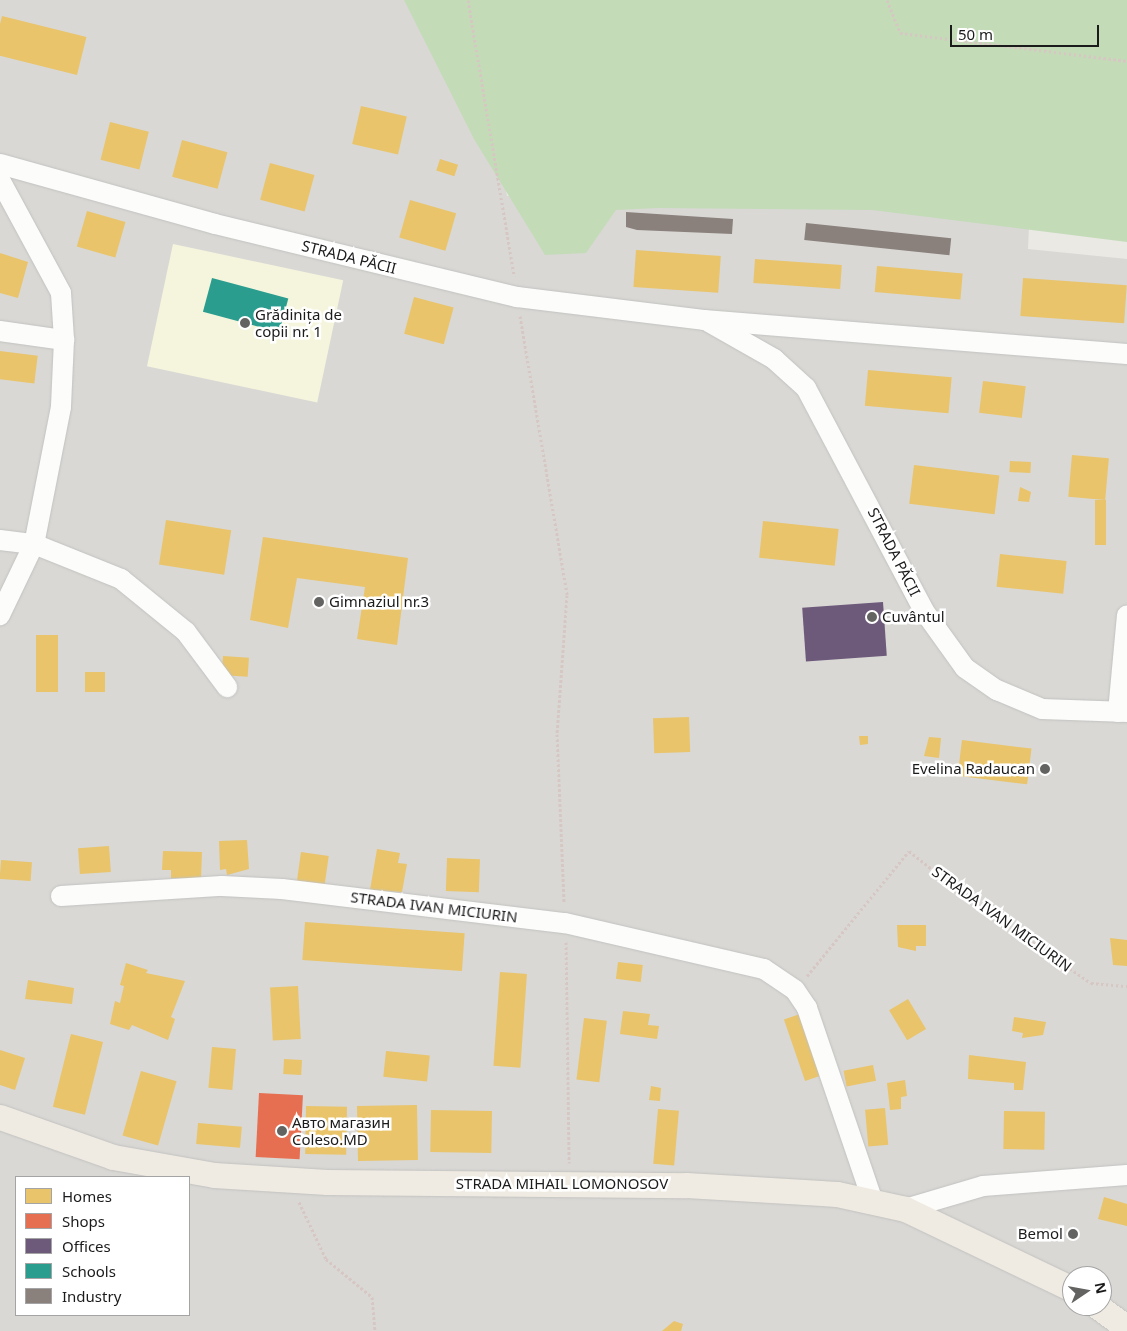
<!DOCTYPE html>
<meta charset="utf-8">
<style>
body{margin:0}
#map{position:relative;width:1127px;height:1331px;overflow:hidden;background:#eae9e4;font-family:"Noto Sans",sans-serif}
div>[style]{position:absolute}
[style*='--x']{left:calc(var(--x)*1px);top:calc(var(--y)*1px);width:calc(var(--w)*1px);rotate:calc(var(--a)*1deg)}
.residential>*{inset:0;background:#d9d8d5}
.education>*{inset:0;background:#f5f5dd;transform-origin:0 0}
.forest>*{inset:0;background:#c3dbb7}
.homes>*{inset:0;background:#e9c46a;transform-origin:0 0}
.shops>*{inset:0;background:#e76f51;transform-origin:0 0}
.offices>*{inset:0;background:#6d597a;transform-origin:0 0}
.schools>*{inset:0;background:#2a9d8f;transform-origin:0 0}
.industry>*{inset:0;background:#8a817c;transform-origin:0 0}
.path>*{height:3px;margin-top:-1.5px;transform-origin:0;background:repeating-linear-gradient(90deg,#d6c7c3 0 2.5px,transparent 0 5px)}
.roads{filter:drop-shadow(0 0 1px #c2c2c0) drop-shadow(0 0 1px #c2c2c0)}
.minor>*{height:20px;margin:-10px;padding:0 10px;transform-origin:10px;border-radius:10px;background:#fcfcfb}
.major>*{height:25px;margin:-12.5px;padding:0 12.5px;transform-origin:12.5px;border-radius:12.5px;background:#f0ebe2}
.dots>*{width:14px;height:14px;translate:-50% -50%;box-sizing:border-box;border:2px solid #fff;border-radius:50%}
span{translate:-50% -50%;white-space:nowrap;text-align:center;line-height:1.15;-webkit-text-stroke:5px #fff;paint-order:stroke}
.street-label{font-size:15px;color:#1b1b1b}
.poi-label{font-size:15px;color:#1b1b1b}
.left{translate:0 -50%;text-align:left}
.right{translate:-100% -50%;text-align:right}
.legend{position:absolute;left:15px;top:1176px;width:175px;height:140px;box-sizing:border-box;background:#fff;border:1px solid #a4a4a4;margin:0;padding:6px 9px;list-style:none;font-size:15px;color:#1b1b1b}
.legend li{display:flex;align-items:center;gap:10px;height:25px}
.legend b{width:25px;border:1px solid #a4a4a4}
.north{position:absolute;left:1062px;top:1266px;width:50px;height:50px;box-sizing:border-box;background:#fff;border:1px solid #a4a4a4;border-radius:50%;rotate:78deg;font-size:14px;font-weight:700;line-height:20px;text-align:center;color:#1b1b1b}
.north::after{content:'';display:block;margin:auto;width:18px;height:22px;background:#636361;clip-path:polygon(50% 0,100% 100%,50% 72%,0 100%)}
.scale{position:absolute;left:950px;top:25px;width:149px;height:22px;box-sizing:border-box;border:2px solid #1b1b1b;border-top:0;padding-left:6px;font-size:15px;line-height:18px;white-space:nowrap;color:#1b1b1b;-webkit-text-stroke:4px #fff;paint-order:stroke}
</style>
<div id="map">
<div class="residential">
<i style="clip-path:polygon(evenodd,0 0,475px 0,507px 196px,583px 189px,617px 173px,1029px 226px,1028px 249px,1127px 259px,1127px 1331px,0 1331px,0 0,16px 1177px,189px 1177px,189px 1315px,16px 1315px,16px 1177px,0 0,1072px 1276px,1102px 1276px,1102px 1306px,1072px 1306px,1072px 1276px)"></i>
</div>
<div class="education">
<i style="left:173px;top:244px;width:174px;height:125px;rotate:12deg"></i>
</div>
<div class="forest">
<i style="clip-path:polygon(404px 0,1127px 0,1127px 242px,872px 210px,658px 208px,616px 210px,586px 253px,545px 255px,474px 139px)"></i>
</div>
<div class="homes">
<i style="left:2px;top:16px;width:87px;height:39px;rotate:14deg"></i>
<i style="left:361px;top:106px;width:47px;height:39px;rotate:13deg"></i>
<i style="left:110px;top:122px;width:40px;height:39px;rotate:14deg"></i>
<i style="left:182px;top:140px;width:47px;height:38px;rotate:15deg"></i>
<i style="left:440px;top:159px;width:19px;height:12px;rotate:18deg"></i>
<i style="left:270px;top:163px;width:46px;height:38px;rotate:15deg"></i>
<i style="left:410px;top:200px;width:48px;height:39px;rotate:16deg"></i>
<i style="left:87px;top:211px;width:40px;height:37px;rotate:16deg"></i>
<i style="left:636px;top:250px;width:85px;height:37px;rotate:4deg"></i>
<i style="clip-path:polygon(0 253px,28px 262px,18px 298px,0 293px)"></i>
<i style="left:755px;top:259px;width:87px;height:24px;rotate:4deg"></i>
<i style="left:877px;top:266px;width:86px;height:26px;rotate:5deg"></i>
<i style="left:1023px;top:278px;width:104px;height:38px;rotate:4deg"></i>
<i style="left:414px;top:297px;width:41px;height:38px;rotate:15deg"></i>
<i style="left:0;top:351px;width:38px;height:28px;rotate:7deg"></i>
<i style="left:868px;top:370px;width:84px;height:36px;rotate:5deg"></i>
<i style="left:983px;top:381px;width:43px;height:32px;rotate:7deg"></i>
<i style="left:1072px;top:455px;width:37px;height:42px;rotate:5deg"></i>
<i style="left:1010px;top:461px;width:21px;height:11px;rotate:3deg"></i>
<i style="left:914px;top:465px;width:86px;height:39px;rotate:7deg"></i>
<i style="clip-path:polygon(1020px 487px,1031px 492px,1029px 502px,1018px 501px)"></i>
<i style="left:1095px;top:500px;width:11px;height:45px"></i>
<i style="left:166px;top:520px;width:66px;height:45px;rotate:9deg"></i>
<i style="left:763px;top:521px;width:76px;height:37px;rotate:6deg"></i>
<i style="clip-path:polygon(263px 537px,408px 558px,397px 645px,357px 639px,365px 587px,297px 578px,288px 628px,250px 620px)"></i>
<i style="left:1000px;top:554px;width:67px;height:33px;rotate:6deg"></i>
<i style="left:36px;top:635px;width:22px;height:57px"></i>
<i style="left:223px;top:656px;width:26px;height:19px;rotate:4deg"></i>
<i style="left:85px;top:672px;width:20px;height:20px"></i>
<i style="left:689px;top:717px;width:35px;height:36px;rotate:88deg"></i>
<i style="clip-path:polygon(859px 736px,868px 736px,868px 744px,860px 745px)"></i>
<i style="clip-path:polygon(929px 737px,941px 738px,939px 758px,924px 756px)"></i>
<i style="left:962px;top:740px;width:70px;height:36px;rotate:7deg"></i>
<i style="clip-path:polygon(247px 840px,249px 869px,227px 875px,226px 869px,220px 870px,219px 841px)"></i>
<i style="left:109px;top:846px;width:26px;height:31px;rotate:86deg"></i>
<i style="clip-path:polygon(377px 849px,400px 853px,398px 863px,407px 864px,402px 892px,370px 890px)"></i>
<i style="clip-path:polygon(163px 851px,202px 852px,201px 879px,171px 878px,171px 870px,162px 870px)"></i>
<i style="left:301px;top:852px;width:28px;height:29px;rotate:8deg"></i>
<i style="left:447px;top:858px;width:33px;height:33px;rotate:2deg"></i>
<i style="left:1px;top:860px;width:31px;height:19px;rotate:4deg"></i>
<i style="left:305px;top:922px;width:160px;height:38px;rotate:4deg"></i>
<i style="clip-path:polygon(897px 925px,926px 925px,926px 946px,916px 946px,916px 951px,898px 947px)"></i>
<i style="clip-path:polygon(1110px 938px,1127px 940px,1127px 966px,1113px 965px)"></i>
<i style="left:618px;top:962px;width:25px;height:17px;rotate:7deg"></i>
<i style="clip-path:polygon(126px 963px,148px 970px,146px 973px,185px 981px,171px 1017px,175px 1019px,168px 1040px,132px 1025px,129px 1030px,110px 1024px,115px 1001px,120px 1003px,124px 986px,120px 985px)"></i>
<i style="left:500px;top:972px;width:27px;height:94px;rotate:4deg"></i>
<i style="clip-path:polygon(28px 980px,74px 988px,72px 1004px,25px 999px)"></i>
<i style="left:298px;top:986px;width:53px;height:28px;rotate:87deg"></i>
<i style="left:908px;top:999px;width:35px;height:22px;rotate:59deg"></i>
<i style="clip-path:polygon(623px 1011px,650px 1014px,648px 1025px,659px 1026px,657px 1039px,620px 1034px)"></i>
<i style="left:800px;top:1014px;width:65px;height:17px;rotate:71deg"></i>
<i style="clip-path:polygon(1014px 1017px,1046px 1022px,1043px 1035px,1022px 1038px,1023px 1033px,1012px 1031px)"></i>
<i style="left:584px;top:1018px;width:23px;height:62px;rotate:7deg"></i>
<i style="left:71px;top:1034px;width:33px;height:75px;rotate:14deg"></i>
<i style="left:212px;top:1047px;width:24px;height:41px;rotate:5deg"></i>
<i style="clip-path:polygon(0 1050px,25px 1058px,15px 1090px,0 1085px)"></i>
<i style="left:386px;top:1051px;width:44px;height:26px;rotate:6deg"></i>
<i style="clip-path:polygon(969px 1055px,1026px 1062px,1023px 1090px,1014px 1090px,1014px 1083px,968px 1079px)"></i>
<i style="left:284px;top:1059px;width:18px;height:15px;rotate:3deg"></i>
<i style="left:873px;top:1065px;width:16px;height:30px;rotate:79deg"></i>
<i style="left:141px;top:1071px;width:37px;height:67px;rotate:16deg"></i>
<i style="clip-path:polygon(905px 1080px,907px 1096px,901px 1097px,901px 1109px,890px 1110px,887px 1083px)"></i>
<i style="clip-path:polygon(651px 1086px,661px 1088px,660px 1101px,649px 1100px)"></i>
<i style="left:417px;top:1105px;width:55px;height:60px;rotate:89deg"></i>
<i style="left:306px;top:1106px;width:41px;height:48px;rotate:1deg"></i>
<i style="left:885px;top:1108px;width:37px;height:20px;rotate:85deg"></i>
<i style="left:658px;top:1109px;width:21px;height:55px;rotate:5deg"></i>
<i style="left:431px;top:1110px;width:61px;height:42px;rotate:1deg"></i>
<i style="left:1004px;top:1111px;width:41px;height:38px;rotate:1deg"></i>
<i style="left:198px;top:1123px;width:44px;height:21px;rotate:5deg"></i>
<i style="clip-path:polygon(1104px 1197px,1127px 1204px,1127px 1226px,1098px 1219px)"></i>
<i style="clip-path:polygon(674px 1321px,683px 1324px,681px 1331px,662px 1331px)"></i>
</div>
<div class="shops">
<i style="left:259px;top:1093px;width:44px;height:64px;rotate:3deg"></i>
</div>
<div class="offices">
<i style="left:883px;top:602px;width:54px;height:81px;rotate:86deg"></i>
</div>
<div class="schools">
<i style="left:212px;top:278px;width:79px;height:35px;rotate:15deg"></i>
</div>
<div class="industry">
<i style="clip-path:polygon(626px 212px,733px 219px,732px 234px,637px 230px,626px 227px)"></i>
<i style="left:806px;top:223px;width:146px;height:17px;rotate:6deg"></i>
</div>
<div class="path">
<i style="--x:468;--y:0;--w:280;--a:80.5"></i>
<i style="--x:887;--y:0;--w:35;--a:68"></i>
<i style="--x:900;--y:33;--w:229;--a:7"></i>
<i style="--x:520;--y:316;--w:283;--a:80.4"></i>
<i style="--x:567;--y:595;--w:139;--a:94.1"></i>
<i style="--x:557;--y:734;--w:169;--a:87.6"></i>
<i style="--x:566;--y:942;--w:221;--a:89.2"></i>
<i style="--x:807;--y:976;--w:161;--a:-50.8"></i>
<i style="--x:909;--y:851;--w:79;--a:38.3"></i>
<i style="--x:971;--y:900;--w:146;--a:34.7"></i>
<i style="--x:1091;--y:983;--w:36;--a:5"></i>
<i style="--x:299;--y:1202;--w:63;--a:64.7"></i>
<i style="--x:326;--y:1259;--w:60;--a:39.6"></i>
<i style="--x:372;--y:1297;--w:34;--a:85"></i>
</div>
<div class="roads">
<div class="minor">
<i style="--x:0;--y:164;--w:223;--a:15.6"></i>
<i style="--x:215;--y:224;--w:311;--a:13.6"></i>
<i style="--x:517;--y:297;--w:188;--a:7"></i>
<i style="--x:704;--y:320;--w:424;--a:4.6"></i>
<i style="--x:0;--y:180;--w:128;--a:61.6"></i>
<i style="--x:61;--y:293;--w:47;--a:86.3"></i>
<i style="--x:64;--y:340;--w:67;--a:92.6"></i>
<i style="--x:61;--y:407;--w:140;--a:101.1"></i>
<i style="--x:34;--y:544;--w:79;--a:115.6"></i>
<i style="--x:709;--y:322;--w:75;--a:29.6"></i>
<i style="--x:774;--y:359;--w:43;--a:42.2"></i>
<i style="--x:806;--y:388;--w:252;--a:62.1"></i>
<i style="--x:924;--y:611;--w:70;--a:54.3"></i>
<i style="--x:965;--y:668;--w:39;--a:35"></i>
<i style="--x:997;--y:690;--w:49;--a:22.9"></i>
<i style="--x:1042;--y:709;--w:85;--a:2"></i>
<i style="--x:0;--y:331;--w:65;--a:8"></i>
<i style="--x:0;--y:540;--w:34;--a:7"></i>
<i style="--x:34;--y:544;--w:94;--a:21.9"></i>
<i style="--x:121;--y:579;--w:84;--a:39.2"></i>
<i style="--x:186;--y:632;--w:69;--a:53.3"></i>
<i style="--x:1118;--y:712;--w:97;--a:-84.7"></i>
<i style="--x:61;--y:896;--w:161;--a:-3.6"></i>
<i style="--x:222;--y:886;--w:60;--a:2.9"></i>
<i style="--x:282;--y:889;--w:285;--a:6.9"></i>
<i style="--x:565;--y:923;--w:204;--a:13"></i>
<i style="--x:764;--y:969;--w:37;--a:34"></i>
<i style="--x:795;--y:990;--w:22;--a:56"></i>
<i style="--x:807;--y:1008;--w:205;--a:71.2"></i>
<i style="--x:905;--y:1209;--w:81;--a:-16.4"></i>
<i style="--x:983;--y:1186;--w:144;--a:-4.4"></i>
</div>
<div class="major">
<i style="--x:0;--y:1117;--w:120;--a:19.5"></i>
<i style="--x:113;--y:1157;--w:103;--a:10.1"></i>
<i style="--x:214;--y:1175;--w:113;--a:3.5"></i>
<i style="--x:327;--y:1182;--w:359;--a:0.5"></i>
<i style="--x:686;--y:1185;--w:151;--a:3.4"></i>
<i style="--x:837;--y:1194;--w:70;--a:12.4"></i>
<i style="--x:905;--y:1209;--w:185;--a:25.6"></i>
<i style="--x:1097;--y:1306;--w:37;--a:36"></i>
</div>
</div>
<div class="dots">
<i style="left:245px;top:323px;background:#636361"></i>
<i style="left:319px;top:602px;background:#636361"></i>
<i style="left:872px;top:617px;background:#636361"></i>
<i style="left:1045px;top:769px;background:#636361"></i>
<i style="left:282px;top:1131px;background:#636361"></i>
<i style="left:1073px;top:1234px;background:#636361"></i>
</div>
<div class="street-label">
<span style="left:349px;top:257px;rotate:14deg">STRADA PĂCII</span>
<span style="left:894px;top:552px;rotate:63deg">STRADA PĂCII</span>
<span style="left:434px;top:907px;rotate:7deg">STRADA IVAN MICIURIN</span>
<span style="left:1002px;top:919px;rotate:36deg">STRADA IVAN MICIURIN</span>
<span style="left:562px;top:1184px">STRADA MIHAIL LOMONOSOV</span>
</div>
<div class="poi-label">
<span class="left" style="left:255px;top:323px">Grădinița de<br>copii nr. 1</span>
<span class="left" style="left:329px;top:602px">Gimnaziul nr.3</span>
<span class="left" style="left:882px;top:617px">Cuvântul</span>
<span class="right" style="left:1035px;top:769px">Evelina Radaucan</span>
<span class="left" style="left:292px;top:1131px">Авто магазин<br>Coleso.MD</span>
<span class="right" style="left:1063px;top:1234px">Bemol</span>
</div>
<ul class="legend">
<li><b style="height:14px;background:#e9c46a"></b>Homes</li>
<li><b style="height:14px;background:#e76f51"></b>Shops</li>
<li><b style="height:14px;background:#6d597a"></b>Offices</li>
<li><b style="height:14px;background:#2a9d8f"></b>Schools</li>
<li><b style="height:14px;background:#8a817c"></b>Industry</li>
</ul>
<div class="north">N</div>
<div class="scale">50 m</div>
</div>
